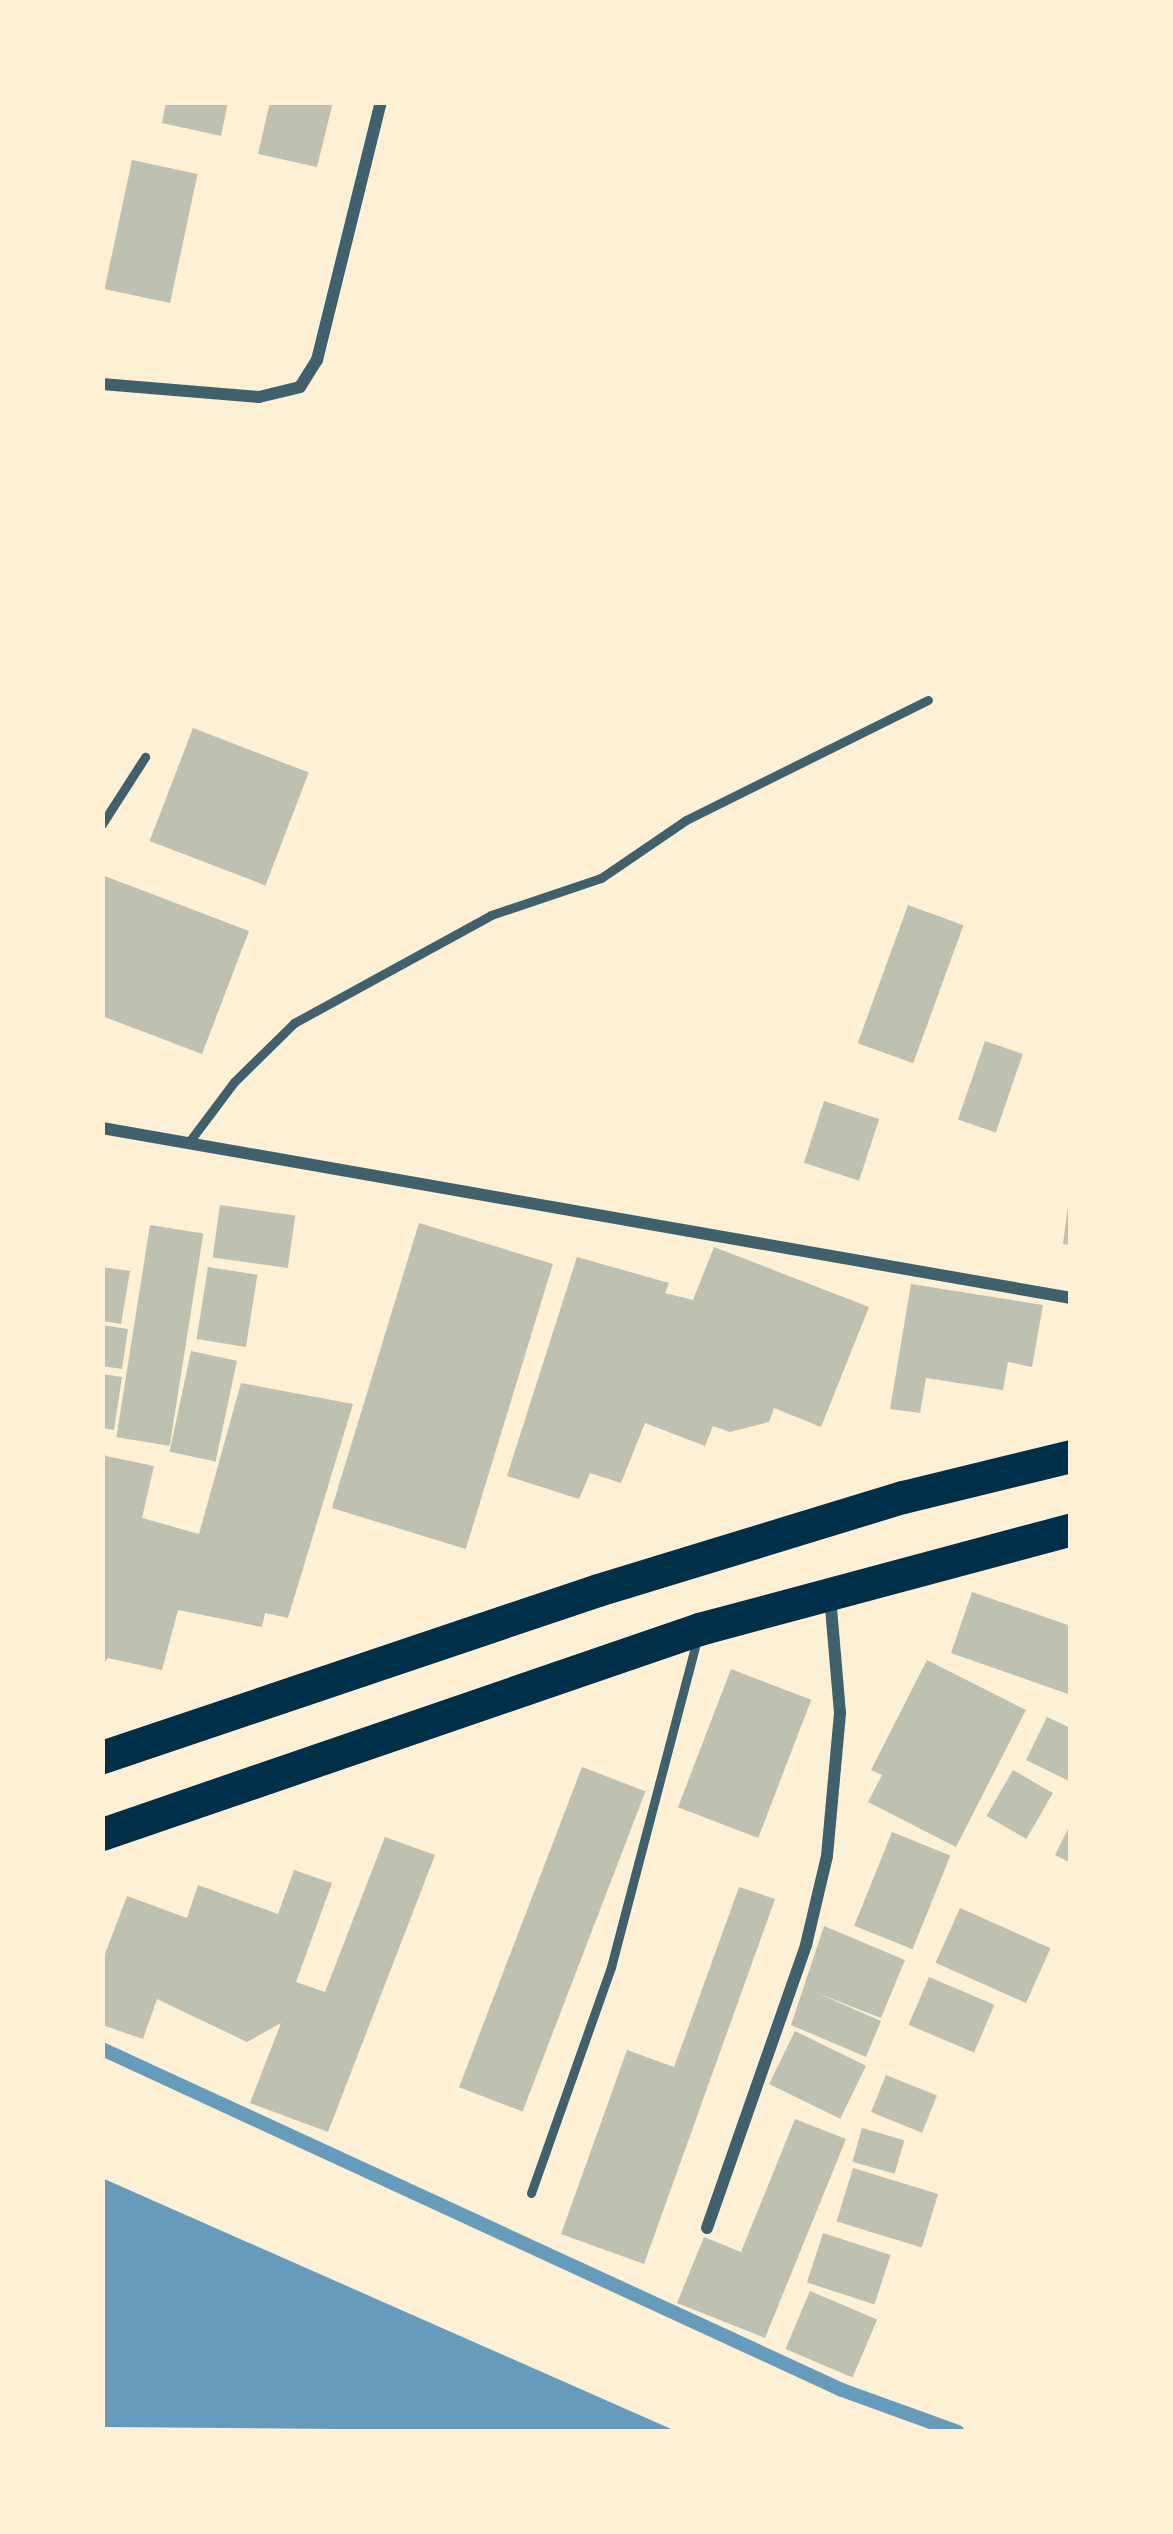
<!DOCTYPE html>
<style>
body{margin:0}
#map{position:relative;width:1173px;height:2534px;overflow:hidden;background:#fdf0d5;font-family:Overpass,sans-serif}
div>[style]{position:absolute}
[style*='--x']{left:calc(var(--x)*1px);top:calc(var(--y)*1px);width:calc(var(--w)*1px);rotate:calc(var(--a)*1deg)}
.water>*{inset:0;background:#669bbc}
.stream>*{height:14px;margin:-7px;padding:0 7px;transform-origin:7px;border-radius:7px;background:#669bbc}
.building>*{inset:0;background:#bec0b2;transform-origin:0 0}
.service>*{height:9px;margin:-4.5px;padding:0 4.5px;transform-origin:4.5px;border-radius:4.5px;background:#3f606c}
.minor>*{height:12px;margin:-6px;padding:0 6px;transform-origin:6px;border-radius:6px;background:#3f606c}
.trunk>*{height:33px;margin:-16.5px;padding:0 16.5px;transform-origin:16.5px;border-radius:16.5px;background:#003049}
span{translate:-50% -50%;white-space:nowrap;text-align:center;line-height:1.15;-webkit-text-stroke:9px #fdf0d5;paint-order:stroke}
.frame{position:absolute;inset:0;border:105px solid #fdf0d5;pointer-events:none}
</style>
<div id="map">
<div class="water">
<i style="clip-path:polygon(102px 2178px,678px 2432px,102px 2427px)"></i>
</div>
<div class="stream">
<i style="--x:102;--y:2049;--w:815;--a:24.74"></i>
<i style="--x:842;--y:2390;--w:123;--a:19.9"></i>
</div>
<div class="building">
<i style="clip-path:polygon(166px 102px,228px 102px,221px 136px,162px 123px)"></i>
<i style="clip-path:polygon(270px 102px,333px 102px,317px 167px,258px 154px)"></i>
<i style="left:132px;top:160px;width:67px;height:132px;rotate:12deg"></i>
<i style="left:193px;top:728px;width:124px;height:121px;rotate:21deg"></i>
<i style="clip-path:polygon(102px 875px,249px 931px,202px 1054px,102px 1016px)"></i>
<i style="left:908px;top:905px;width:59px;height:147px;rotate:20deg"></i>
<i style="left:985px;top:1041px;width:40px;height:83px;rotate:19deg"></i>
<i style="left:824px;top:1101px;width:58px;height:65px;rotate:18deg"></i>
<i style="left:220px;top:1205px;width:76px;height:53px;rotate:8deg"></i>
<i style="clip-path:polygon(1068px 1206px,1071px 1206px,1071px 1245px,1063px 1244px)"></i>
<i style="left:419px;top:1223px;width:140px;height:298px;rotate:17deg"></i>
<i style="left:150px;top:1225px;width:54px;height:215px;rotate:9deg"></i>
<i style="clip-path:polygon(714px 1247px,869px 1307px,821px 1427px,774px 1408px,769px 1422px,730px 1432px,713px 1426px,705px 1446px,645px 1423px,621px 1483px,590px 1473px,579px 1499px,507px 1476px,577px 1257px,669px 1283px,665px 1293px,693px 1300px)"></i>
<i style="clip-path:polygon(102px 1267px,130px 1271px,121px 1324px,102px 1321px)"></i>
<i style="left:208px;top:1267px;width:50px;height:73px;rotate:9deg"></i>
<i style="clip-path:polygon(911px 1284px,1043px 1305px,1032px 1367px,1008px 1362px,1003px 1390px,926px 1378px,920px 1413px,890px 1409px)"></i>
<i style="clip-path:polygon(102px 1325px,128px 1329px,122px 1369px,102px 1366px)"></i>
<i style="left:191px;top:1351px;width:47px;height:103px;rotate:12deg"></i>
<i style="clip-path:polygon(102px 1374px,122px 1377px,114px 1430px,102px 1428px)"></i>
<i style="clip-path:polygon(241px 1383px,353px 1404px,288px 1618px,265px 1613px,262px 1627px,178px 1610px,162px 1670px,108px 1658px,102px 1666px,102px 1443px,106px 1456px,154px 1466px,142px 1518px,199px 1534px)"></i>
<i style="clip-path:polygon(972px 1592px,1071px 1626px,1071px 1695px,951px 1653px)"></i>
<i style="clip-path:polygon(927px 1660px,1026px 1710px,956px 1847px,868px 1802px,882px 1775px,871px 1770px)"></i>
<i style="left:731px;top:1669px;width:86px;height:148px;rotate:21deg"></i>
<i style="clip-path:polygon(1047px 1717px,1071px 1728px,1071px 1782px,1026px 1760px)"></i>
<i style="left:582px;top:1767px;width:68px;height:343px;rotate:21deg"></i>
<i style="left:1013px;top:1770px;width:46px;height:53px;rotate:30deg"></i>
<i style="clip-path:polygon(1071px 1823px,1071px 1863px,1055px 1855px)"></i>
<i style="left:892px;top:1832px;width:63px;height:101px;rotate:22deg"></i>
<i style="clip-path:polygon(385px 1837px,435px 1855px,328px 2132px,250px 2103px,281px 2023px,247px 2042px,157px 1999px,143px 2039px,102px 2025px,102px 1962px,127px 1896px,187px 1918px,198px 1885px,278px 1914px,294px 1870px,332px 1883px,296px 1982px,325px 1992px)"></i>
<i style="clip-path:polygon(739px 1887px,775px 1899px,644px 2264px,561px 2234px,627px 2050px,674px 2067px)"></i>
<i style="left:960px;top:1908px;width:99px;height:60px;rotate:24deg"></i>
<i style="clip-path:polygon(824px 1926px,905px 1960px,881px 2018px,817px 1993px,881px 2021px,866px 2057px,791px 2025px)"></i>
<i style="left:929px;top:1977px;width:71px;height:52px;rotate:23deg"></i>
<i style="left:795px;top:2031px;width:79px;height:59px;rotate:26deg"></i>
<i style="left:886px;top:2075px;width:55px;height:40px;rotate:22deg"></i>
<i style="clip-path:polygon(795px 2119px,846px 2139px,765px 2338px,677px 2303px,704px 2237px,741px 2252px)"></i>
<i style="left:862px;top:2128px;width:44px;height:35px;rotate:16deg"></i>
<i style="left:853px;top:2168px;width:89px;height:56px;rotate:17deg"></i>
<i style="left:823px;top:2233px;width:71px;height:52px;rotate:18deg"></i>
<i style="left:810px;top:2291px;width:73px;height:63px;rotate:23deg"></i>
</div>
<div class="service">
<i style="--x:102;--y:824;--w:80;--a:-57.3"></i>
<i style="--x:189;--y:1142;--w:75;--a:-53.1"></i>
<i style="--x:234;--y:1082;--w:84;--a:-44.5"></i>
<i style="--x:294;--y:1023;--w:225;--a:-28.7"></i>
<i style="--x:491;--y:915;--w:116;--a:-18.6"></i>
<i style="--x:601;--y:878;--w:103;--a:-34.3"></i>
<i style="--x:686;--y:820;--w:270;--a:-26.4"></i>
<i style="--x:531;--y:2193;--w:240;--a:-70.5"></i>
<i style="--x:611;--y:1967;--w:338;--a:-75.3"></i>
</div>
<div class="minor">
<i style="--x:102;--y:384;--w:158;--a:4.7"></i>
<i style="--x:259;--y:397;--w:42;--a:-13.7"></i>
<i style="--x:300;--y:387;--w:32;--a:-58"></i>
<i style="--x:317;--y:360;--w:266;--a:-76.1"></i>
<i style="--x:102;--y:1128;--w:984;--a:9.95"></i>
<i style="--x:707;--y:2228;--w:300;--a:-70.7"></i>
<i style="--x:806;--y:1945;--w:91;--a:-76.7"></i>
<i style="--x:827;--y:1856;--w:144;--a:-84.8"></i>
<i style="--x:840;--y:1713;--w:117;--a:-94.9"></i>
</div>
<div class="trunk">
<i style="--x:102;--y:1757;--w:523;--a:-18.61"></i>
<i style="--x:598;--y:1590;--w:319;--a:-17"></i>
<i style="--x:903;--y:1497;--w:173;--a:-13.7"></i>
<i style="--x:102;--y:1834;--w:631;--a:-18.95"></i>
<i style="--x:699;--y:1629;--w:385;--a:-15"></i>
</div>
<div class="frame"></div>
</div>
